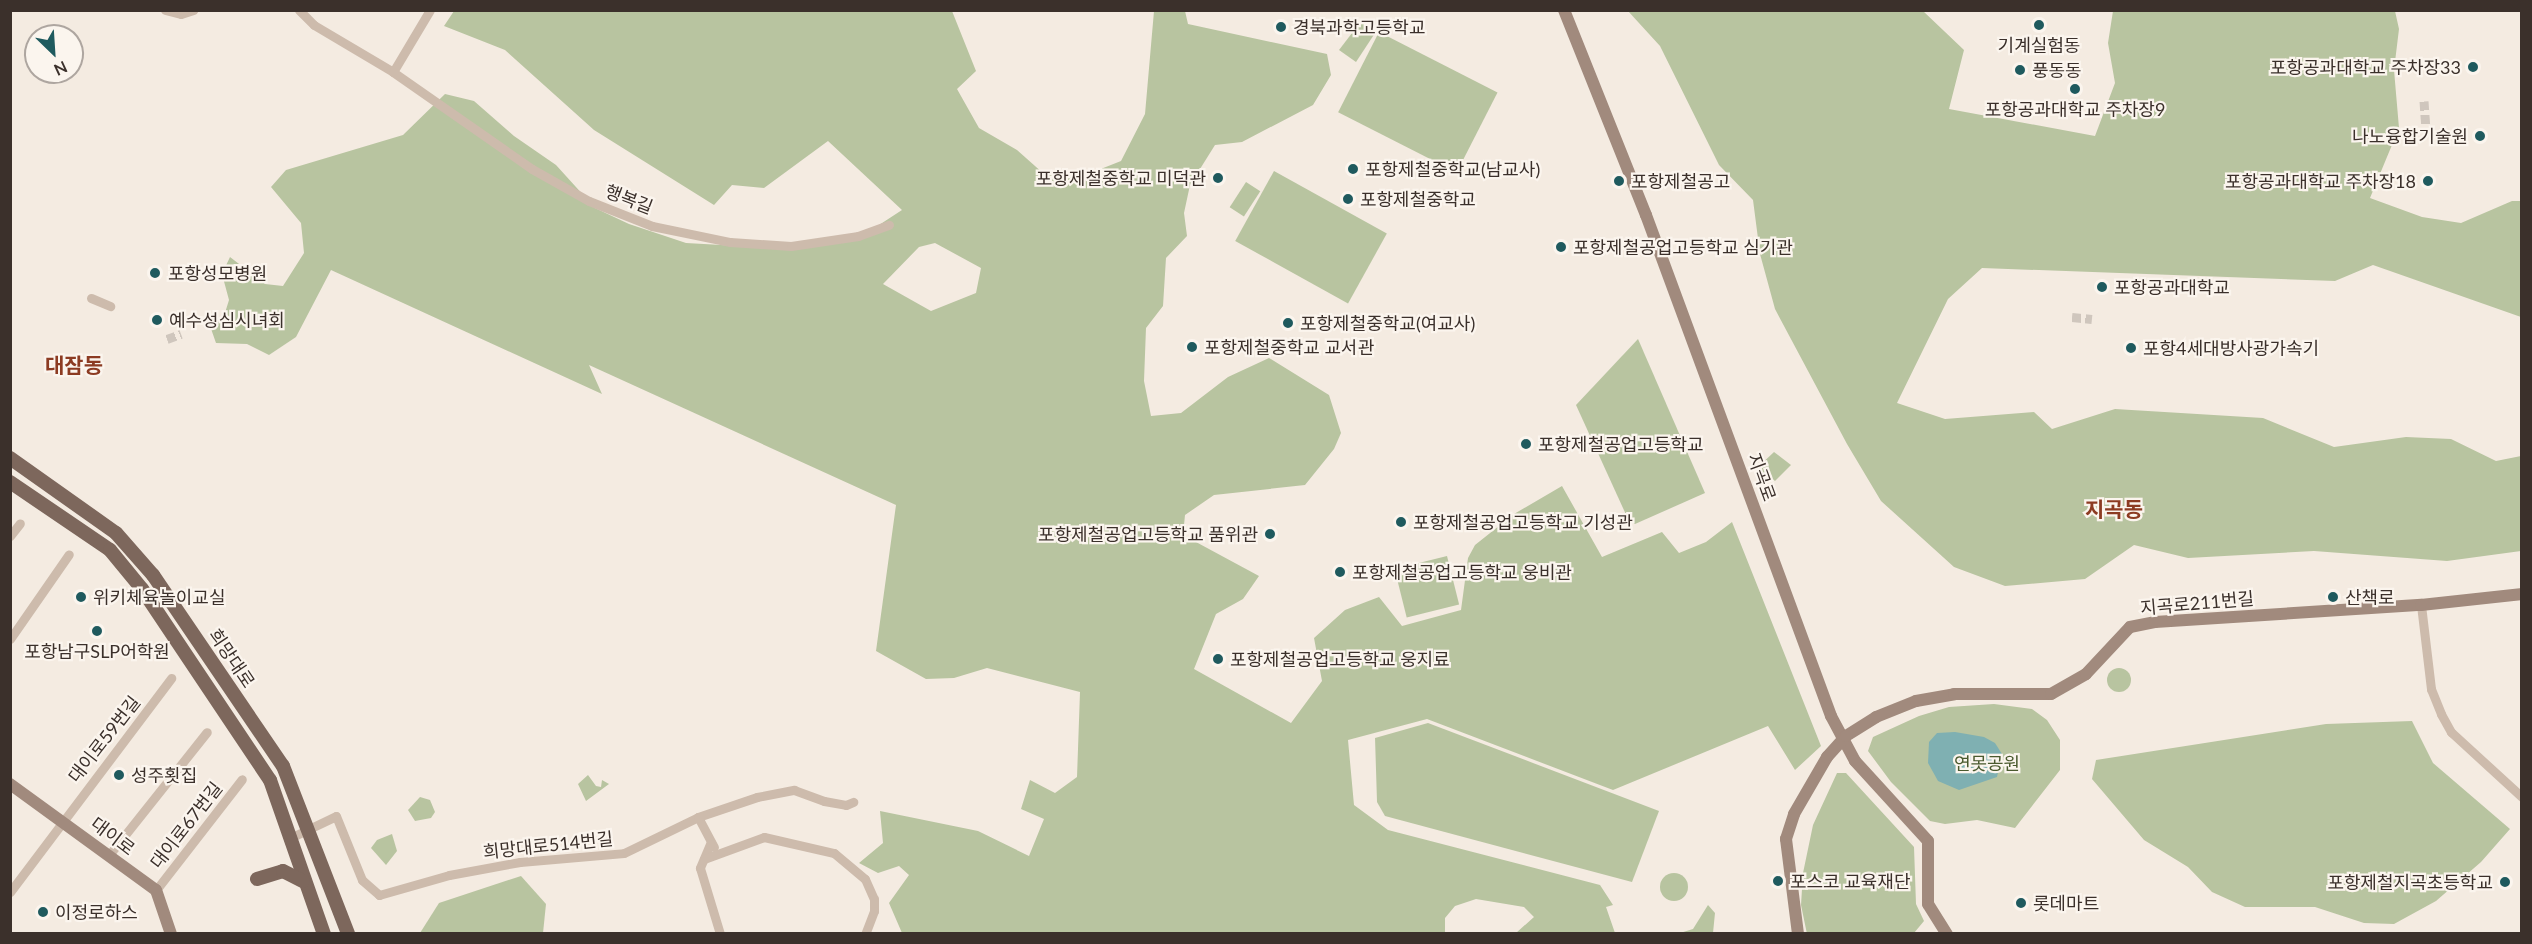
<!DOCTYPE html>
<meta charset="utf-8">
<style>
body{margin:0}
#map{position:relative;width:2532px;height:944px;overflow:hidden;background:#f4ebe1;font-family:Lato,"Noto Sans KR",sans-serif}
div>[style]{position:absolute}
[style*='--x']{left:calc(var(--x)*1px);top:calc(var(--y)*1px);width:calc(var(--w)*1px);rotate:calc(var(--a)*1deg)}
.green>*{inset:0;background:#b8c4a0;transform-origin:0 0}
.round{border-radius:50%}
.water>*{inset:0;background:#7fb0b2}
.street-tunnel>*{height:9px;margin-top:-4.5px;transform-origin:0;background:repeating-linear-gradient(90deg,#cfc6bd 0 9px,transparent 0 13.5px)}
.street>*{height:9px;margin:-4.5px;padding:0 4.5px;transform-origin:4.5px;border-radius:4.5px;background:#cdbbac}
.secondary>*{height:12px;margin:-6px;padding:0 6px;transform-origin:6px;border-radius:6px;background:#a18a7d}
.primary>*{height:14px;margin:-7px;padding:0 7px;transform-origin:7px;border-radius:7px;background:#7d675c}
.dots>*{width:16px;height:16px;translate:-50% -50%;box-sizing:border-box;border:3px solid #fbf5ee;border-radius:50%}
span{translate:-50% -50%;white-space:nowrap;text-align:center;line-height:1.15;-webkit-text-stroke:4.5px #fbf5ee;paint-order:stroke}
.poi-label{font-size:18px;color:#3b302b}
.left{translate:0 -50%;text-align:left}
.right{translate:-100% -50%;text-align:right}
.street-label{font-size:18px;color:#3b302b}
.park-label{font-size:18px;color:#4a5a2e}
.quarter-label{font-size:21px;color:#8c3b22;font-weight:700}
.frame{position:absolute;inset:0;border:12px solid #3b302b;pointer-events:none}
.north{position:absolute;left:24px;top:24px;width:60px;height:60px;box-sizing:border-box;background:#fbf5ee;border:2px solid #aea6a0;border-radius:50%;rotate:155deg;font-size:16px;font-weight:700;line-height:24px;text-align:center;color:#3b302b}
.north::after{content:'';display:block;margin:auto;width:21px;height:27px;background:#1f5a5e;clip-path:polygon(50% 0,100% 100%,50% 72%,0 100%)}
</style>
<div id="map">
<div class="green">
<i style="clip-path:polygon(evenodd,454px 11px,952px 11px,976px 71px,957px 89px,979px 128px,1017px 150px,1044px 174px,1078px 178px,1121px 161px,1145px 114px,1154px 11px,1185px 11px,1188px 24px,1327px 54px,1331px 75px,1313px 105px,1242px 142px,1215px 145px,1190px 185px,1184px 213px,1187px 236px,1166px 258px,1163px 306px,1146px 328px,1144px 381px,1151px 416px,1181px 413px,1228px 377px,1269px 358px,1329px 395px,1341px 433px,1334px 449px,1305px 485px,1214px 495px,1185px 515px,1183px 535px,1259px 576px,1243px 599px,1216px 614px,1194px 669px,1291px 723px,1322px 681px,1314px 638px,1345px 610px,1379px 597px,1402px 626px,1461px 610px,1468px 558px,1475px 545px,1514px 514px,1562px 486px,1602px 557px,1662px 532px,1679px 553px,1706px 542px,1732px 522px,1821px 746px,1795px 770px,1768px 726px,1613px 790px,1427px 719px,1348px 740px,1354px 805px,1388px 830px,1600px 885px,1613px 905px,1606px 907px,1615px 933px,1516px 933px,1534px 917px,1524px 907px,1476px 899px,1455px 906px,1445px 918px,1445px 933px,902px 933px,889px 903px,909px 875px,899px 866px,878px 873px,859px 863px,883px 843px,880px 811px,978px 831px,1029px 856px,1044px 819px,1021px 809px,1030px 780px,1055px 793px,1077px 777px,1080px 692px,987px 668px,954px 678px,926px 679px,876px 651px,896px 505px,589px 365px,602px 394px,331px 270px,296px 337px,269px 355px,247px 344px,216px 343px,209px 323px,224px 316px,229px 300px,222px 274px,230px 257px,265px 284px,283px 286px,304px 253px,301px 223px,271px 187px,286px 170px,403px 135px,445px 94px,474px 101px,514px 136px,556px 165px,595px 208px,629px 224px,686px 243px,757px 247px,856px 240px,902px 210px,828px 141px,764px 188px,732px 185px,714px 205px,594px 130px,505px 50px,444px 26px,454px 11px,935px 243px,981px 268px,976px 293px,931px 311px,883px 284px,919px 247px,935px 243px)"></i>
<i style="clip-path:polygon(1628px 11px,1923px 11px,1964px 50px,1949px 109px,2095px 136px,2115px 83px,2108px 43px,2113px 11px,2395px 11px,2399px 29px,2394px 70px,2399px 128px,2370px 198px,2422px 217px,2461px 223px,2512px 201px,2521px 201px,2521px 317px,2373px 265px,2335px 281px,1982px 268px,1948px 299px,1897px 403px,1945px 419px,2034px 412px,2052px 429px,2115px 409px,2263px 418px,2334px 447px,2406px 437px,2451px 439px,2496px 461px,2521px 456px,2521px 551px,2447px 561px,2314px 551px,2188px 558px,2134px 545px,2085px 579px,2005px 586px,1954px 567px,1881px 501px,1847px 444px,1775px 309px,1760px 254px,1753px 200px,1719px 165px,1660px 46px)"></i>
<i style="clip-path:polygon(1362px 20px,1377px 30px,1356px 62px,1339px 50px)"></i>
<i style="left:1379px;top:32px;width:133px;height:90px;rotate:27deg"></i>
<i style="left:1274px;top:171px;width:129px;height:80px;rotate:29deg"></i>
<i style="left:1246px;top:182px;width:17px;height:30px;rotate:33deg"></i>
<i style="clip-path:polygon(1638px 339px,1705px 493px,1635px 524px,1628px 519px,1576px 405px)"></i>
<i style="clip-path:polygon(1774px 452px,1791px 465px,1775px 481px,1757px 468px)"></i>
<i style="left:1447px;top:556px;width:50px;height:54px;rotate:76deg"></i>
<i class="round" style="left:2107px;top:668px;width:24px;height:24px"></i>
<i style="clip-path:polygon(1994px 704px,2032px 709px,2047px 720px,2060px 740px,2060px 770px,2015px 828px,1977px 820px,1945px 824px,1930px 821px,1891px 782px,1868px 751px,1873px 737px,1919px 716px,1949px 707px)"></i>
<i style="clip-path:polygon(2412px 721px,2433px 763px,2510px 829px,2481px 862px,2436px 901px,2394px 924px,2364px 923px,2315px 907px,2245px 907px,2212px 892px,2188px 867px,2144px 840px,2092px 779px,2096px 760px,2326px 724px)"></i>
<i style="clip-path:polygon(1428px 723px,1659px 811px,1632px 882px,1385px 816px,1377px 802px,1375px 738px)"></i>
<i style="clip-path:polygon(1837px 773px,1846px 773px,1914px 847px,1916px 904px,1924px 921px,1914px 933px,1807px 934px,1801px 905px,1803px 873px,1813px 825px)"></i>
<i style="clip-path:polygon(588px 775px,596px 786px,601px 787px,602px 780px,609px 784px,586px 801px,578px 784px)"></i>
<i style="clip-path:polygon(420px 797px,430px 800px,435px 812px,431px 818px,415px 821px,408px 810px)"></i>
<i style="clip-path:polygon(392px 834px,397px 851px,386px 865px,371px 848px,377px 840px)"></i>
<i class="round" style="left:1660px;top:873px;width:28px;height:28px"></i>
<i style="clip-path:polygon(521px 876px,546px 904px,543px 933px,420px 933px,439px 903px)"></i>
<i style="clip-path:polygon(1708px 905px,1715px 913px,1713px 933px,1680px 933px,1693px 929px)"></i>
</div>
<div class="water">
<i style="clip-path:polygon(1955px 732px,1984px 737px,1995px 743px,2002px 754px,1997px 777px,1959px 790px,1938px 781px,1928px 763px,1929px 742px,1937px 733px)"></i>
</div>
<div class="street-tunnel">
<i style="--x:2424;--y:101;--w:30;--a:86"></i>
<i style="--x:2072;--y:317;--w:20;--a:6"></i>
<i style="--x:167;--y:339;--w:15;--a:-20"></i>
</div>
<div class="street">
<i style="--x:165;--y:10;--w:16;--a:14"></i>
<i style="--x:181;--y:14;--w:13;--a:-18"></i>
<i style="--x:299;--y:10;--w:21;--a:45"></i>
<i style="--x:314;--y:25;--w:92;--a:30.7"></i>
<i style="--x:393;--y:72;--w:72;--a:-59.2"></i>
<i style="--x:393;--y:72;--w:169;--a:34.9"></i>
<i style="--x:532;--y:169;--w:65;--a:29.3"></i>
<i style="--x:589;--y:201;--w:68;--a:21.6"></i>
<i style="--x:652;--y:226;--w:80;--a:11.6"></i>
<i style="--x:730;--y:242;--w:61;--a:3.8"></i>
<i style="--x:791;--y:246;--w:68;--a:-8.5"></i>
<i style="--x:858;--y:236;--w:33;--a:-20"></i>
<i style="--x:91;--y:298;--w:21;--a:23"></i>
<i style="--x:10;--y:536;--w:16;--a:-52"></i>
<i style="--x:2421;--y:605;--w:85;--a:83.2"></i>
<i style="--x:2431;--y:689;--w:27;--a:68"></i>
<i style="--x:2441;--y:714;--w:21;--a:61"></i>
<i style="--x:2451;--y:732;--w:96;--a:42.5"></i>
<i style="--x:10;--y:639;--w:103;--a:-55.2"></i>
<i style="--x:698;--y:817;--w:34;--a:62"></i>
<i style="--x:288;--y:839;--w:53;--a:-25.6"></i>
<i style="--x:336;--y:816;--w:69;--a:67.9"></i>
<i style="--x:362;--y:880;--w:23;--a:41"></i>
<i style="--x:379;--y:895;--w:73;--a:-15.9"></i>
<i style="--x:449;--y:875;--w:72;--a:-10.4"></i>
<i style="--x:520;--y:862;--w:104;--a:-4.9"></i>
<i style="--x:624;--y:853;--w:82;--a:-25.9"></i>
<i style="--x:698;--y:817;--w:62;--a:-18.7"></i>
<i style="--x:757;--y:797;--w:38;--a:-11"></i>
<i style="--x:794;--y:790;--w:32;--a:20"></i>
<i style="--x:824;--y:801;--w:22;--a:10"></i>
<i style="--x:846;--y:805;--w:8;--a:-23"></i>
<i style="--x:710;--y:844;--w:26;--a:113"></i>
<i style="--x:700;--y:868;--w:69;--a:73.1"></i>
<i style="--x:109;--y:855;--w:157;--a:-51.5"></i>
<i style="--x:704;--y:859;--w:64;--a:-20.1"></i>
<i style="--x:764;--y:837;--w:72;--a:12.9"></i>
<i style="--x:834;--y:853;--w:40;--a:40"></i>
<i style="--x:865;--y:879;--w:22;--a:66"></i>
<i style="--x:874;--y:899;--w:12;--a:90"></i>
<i style="--x:874;--y:911;--w:25;--a:111"></i>
<i style="--x:156;--y:890;--w:140;--a:-52.2"></i>
<i style="--x:10;--y:892;--w:268;--a:-53"></i>
</div>
<div class="secondary">
<i style="--x:1564;--y:10;--w:221;--a:68.2"></i>
<i style="--x:1646;--y:215;--w:534;--a:69.73"></i>
<i style="--x:1831;--y:716;--w:51;--a:61.9"></i>
<i style="--x:1855;--y:761;--w:108;--a:47.6"></i>
<i style="--x:1928;--y:841;--w:63;--a:90"></i>
<i style="--x:1928;--y:904;--w:36;--a:58"></i>
<i style="--x:10;--y:784;--w:180;--a:36"></i>
<i style="--x:156;--y:890;--w:46;--a:71.2"></i>
<i style="--x:1798;--y:934;--w:96;--a:-97.2"></i>
<i style="--x:1786;--y:839;--w:26;--a:-72"></i>
<i style="--x:1794;--y:814;--w:66;--a:-59.9"></i>
<i style="--x:1827;--y:757;--w:28;--a:-48"></i>
<i style="--x:1846;--y:736;--w:36;--a:-32"></i>
<i style="--x:1876;--y:717;--w:43;--a:-21.8"></i>
<i style="--x:1916;--y:701;--w:39;--a:-10"></i>
<i style="--x:1954;--y:694;--w:97;--a:0"></i>
<i style="--x:2051;--y:694;--w:40;--a:-29.7"></i>
<i style="--x:2086;--y:674;--w:64;--a:-46.9"></i>
<i style="--x:2130;--y:627;--w:25;--a:-11"></i>
<i style="--x:2155;--y:622;--w:267;--a:-3.7"></i>
<i style="--x:2421;--y:605;--w:102;--a:-6.2"></i>
</div>
<div class="primary">
<i style="--x:10;--y:458;--w:130;--a:35.3"></i>
<i style="--x:116;--y:533;--w:56;--a:48.6"></i>
<i style="--x:153;--y:575;--w:231;--a:55.8"></i>
<i style="--x:283;--y:766;--w:180;--a:68.8"></i>
<i style="--x:10;--y:482;--w:121;--a:34.2"></i>
<i style="--x:110;--y:550;--w:50;--a:50.6"></i>
<i style="--x:142;--y:589;--w:230;--a:56.2"></i>
<i style="--x:270;--y:780;--w:163;--a:70.7"></i>
<i style="--x:257;--y:879;--w:27;--a:-17"></i>
<i style="--x:283;--y:871;--w:22;--a:27"></i>
</div>
<div class="dots">
<i style="left:2039px;top:25px;background:#1f5a5e"></i>
<i style="left:1281px;top:27px;background:#1f5a5e"></i>
<i style="left:2473px;top:67px;background:#1f5a5e"></i>
<i style="left:2020px;top:70px;background:#1f5a5e"></i>
<i style="left:2075px;top:89px;background:#1f5a5e"></i>
<i style="left:2480px;top:136px;background:#1f5a5e"></i>
<i style="left:1353px;top:169px;background:#1f5a5e"></i>
<i style="left:1218px;top:178px;background:#1f5a5e"></i>
<i style="left:1619px;top:181px;background:#1f5a5e"></i>
<i style="left:2428px;top:181px;background:#1f5a5e"></i>
<i style="left:1348px;top:199px;background:#1f5a5e"></i>
<i style="left:1561px;top:247px;background:#1f5a5e"></i>
<i style="left:155px;top:273px;background:#1f5a5e"></i>
<i style="left:2102px;top:287px;background:#1f5a5e"></i>
<i style="left:157px;top:320px;background:#1f5a5e"></i>
<i style="left:1288px;top:323px;background:#1f5a5e"></i>
<i style="left:1192px;top:347px;background:#1f5a5e"></i>
<i style="left:2131px;top:348px;background:#1f5a5e"></i>
<i style="left:1526px;top:444px;background:#1f5a5e"></i>
<i style="left:1401px;top:522px;background:#1f5a5e"></i>
<i style="left:1270px;top:534px;background:#1f5a5e"></i>
<i style="left:1340px;top:572px;background:#1f5a5e"></i>
<i style="left:81px;top:597px;background:#1f5a5e"></i>
<i style="left:2333px;top:597px;background:#1f5a5e"></i>
<i style="left:97px;top:631px;background:#1f5a5e"></i>
<i style="left:1218px;top:659px;background:#1f5a5e"></i>
<i style="left:119px;top:775px;background:#1f5a5e"></i>
<i style="left:1778px;top:881px;background:#1f5a5e"></i>
<i style="left:2505px;top:882px;background:#1f5a5e"></i>
<i style="left:2021px;top:903px;background:#1f5a5e"></i>
<i style="left:43px;top:912px;background:#1f5a5e"></i>
</div>
<div class="poi-label">
<span class="left" style="left:1293px;top:27px">경북과학고등학교</span>
<span style="left:2039px;top:45px">기계실험동</span>
<span class="right" style="left:2461px;top:67px">포항공과대학교 주차장33</span>
<span class="left" style="left:2032px;top:70px">풍동동</span>
<span style="left:2075px;top:109px">포항공과대학교 주차장9</span>
<span class="right" style="left:2468px;top:136px">나노융합기술원</span>
<span class="left" style="left:1365px;top:169px">포항제철중학교(남교사)</span>
<span class="right" style="left:1206px;top:178px">포항제철중학교 미덕관</span>
<span class="left" style="left:1631px;top:181px">포항제철공고</span>
<span class="right" style="left:2416px;top:181px">포항공과대학교 주차장18</span>
<span class="left" style="left:1360px;top:199px">포항제철중학교</span>
<span class="left" style="left:1573px;top:247px">포항제철공업고등학교 심기관</span>
<span class="left" style="left:168px;top:273px">포항성모병원</span>
<span class="left" style="left:2114px;top:287px">포항공과대학교</span>
<span class="left" style="left:169px;top:320px">예수성심시녀회</span>
<span class="left" style="left:1300px;top:323px">포항제철중학교(여교사)</span>
<span class="left" style="left:1204px;top:347px">포항제철중학교 교서관</span>
<span class="left" style="left:2143px;top:348px">포항4세대방사광가속기</span>
<span class="left" style="left:1538px;top:444px">포항제철공업고등학교</span>
<span class="left" style="left:1413px;top:522px">포항제철공업고등학교 기성관</span>
<span class="right" style="left:1258px;top:534px">포항제철공업고등학교 품위관</span>
<span class="left" style="left:1352px;top:572px">포항제철공업고등학교 웅비관</span>
<span class="left" style="left:93px;top:597px">위키체육놀이교실</span>
<span class="left" style="left:2345px;top:597px">산책로</span>
<span style="left:97px;top:651px">포항남구SLP어학원</span>
<span class="left" style="left:1230px;top:659px">포항제철공업고등학교 웅지료</span>
<span class="left" style="left:131px;top:775px">성주횟집</span>
<span class="left" style="left:1790px;top:881px">포스코 교육재단</span>
<span class="right" style="left:2493px;top:882px">포항제철지곡초등학교</span>
<span class="left" style="left:2033px;top:903px">롯데마트</span>
<span class="left" style="left:55px;top:912px">이정로하스</span>
</div>
<div class="street-label">
<span style="left:629px;top:199px;rotate:21deg">행복길</span>
<span style="left:1762px;top:477px;rotate:70deg">지곡로</span>
<span style="left:2197px;top:603px;rotate:-5deg">지곡로211번길</span>
<span style="left:232px;top:658px;rotate:56deg">희망대로</span>
<span style="left:104px;top:739px;rotate:-52deg">대이로59번길</span>
<span style="left:186px;top:825px;rotate:-52deg">대이로67번길</span>
<span style="left:113px;top:836px;rotate:37deg">대이로</span>
<span style="left:548px;top:845px;rotate:-6deg">희망대로514번길</span>
</div>
<div class="park-label">
<span style="left:1987px;top:763px">연못공원</span>
</div>
<div class="quarter-label">
<span style="left:74px;top:365px">대잠동</span>
<span style="left:2114px;top:509px">지곡동</span>
</div>
<div class="frame"></div>
<div class="north">N</div>
</div>
